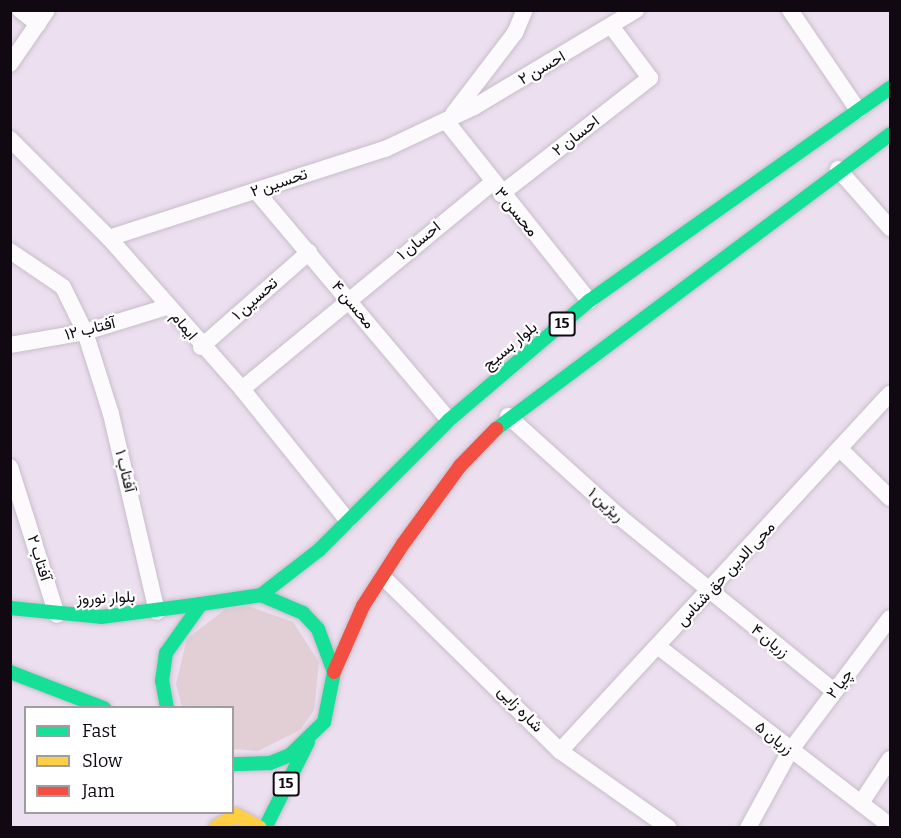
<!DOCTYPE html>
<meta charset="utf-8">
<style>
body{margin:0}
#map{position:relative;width:901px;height:838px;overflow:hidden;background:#ecdfef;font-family:Bitter,Vazirmatn,serif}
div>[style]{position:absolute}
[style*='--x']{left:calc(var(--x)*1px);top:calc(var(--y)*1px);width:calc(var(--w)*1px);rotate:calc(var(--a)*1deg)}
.green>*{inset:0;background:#e2ced5}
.roads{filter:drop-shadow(0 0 2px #c7bdca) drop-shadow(0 0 2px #c7bdca)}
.street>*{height:16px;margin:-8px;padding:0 8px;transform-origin:8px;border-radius:8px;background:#fcfafd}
.fast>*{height:14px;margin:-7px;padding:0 7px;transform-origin:7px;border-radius:7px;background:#16e098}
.slow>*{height:14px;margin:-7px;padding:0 7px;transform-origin:7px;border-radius:7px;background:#ffcf43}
.jam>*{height:14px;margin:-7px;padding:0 7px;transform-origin:7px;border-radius:7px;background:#f24e42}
span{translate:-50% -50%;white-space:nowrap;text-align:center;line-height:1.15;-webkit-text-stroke:4.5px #fff;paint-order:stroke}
.shield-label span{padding:2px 4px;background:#fff;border:2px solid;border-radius:4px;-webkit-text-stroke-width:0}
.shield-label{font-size:15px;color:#100912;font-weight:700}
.street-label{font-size:16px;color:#100912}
.frame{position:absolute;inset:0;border:12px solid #100912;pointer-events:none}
.legend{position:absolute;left:24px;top:706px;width:210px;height:108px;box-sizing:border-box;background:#fff;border:2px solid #9f9da0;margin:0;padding:8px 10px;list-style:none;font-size:18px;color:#100912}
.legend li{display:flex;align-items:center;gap:12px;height:30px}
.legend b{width:30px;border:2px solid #9f9da0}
</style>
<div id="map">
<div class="green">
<i style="clip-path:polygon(248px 606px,293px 622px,319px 662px,314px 710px,300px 730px,258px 751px,233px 749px,232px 708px,182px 707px,176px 684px,187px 639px,224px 610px)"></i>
</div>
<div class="roads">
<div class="street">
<i style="--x:20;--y:10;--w:23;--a:38"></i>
<i style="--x:790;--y:10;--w:121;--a:55.8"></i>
<i style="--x:10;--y:64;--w:65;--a:-55.6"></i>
<i style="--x:453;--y:114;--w:102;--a:-52.6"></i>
<i style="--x:515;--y:33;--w:25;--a:-67"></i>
<i style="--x:446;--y:121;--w:230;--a:51.5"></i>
<i style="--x:10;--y:139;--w:140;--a:45"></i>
<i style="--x:109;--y:238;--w:201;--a:48.6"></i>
<i style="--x:242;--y:389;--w:169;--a:51.2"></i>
<i style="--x:838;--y:169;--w:79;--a:48.6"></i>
<i style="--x:256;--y:191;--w:299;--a:49.9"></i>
<i style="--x:501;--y:194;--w:189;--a:-37.9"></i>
<i style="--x:650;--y:78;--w:64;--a:-126.7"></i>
<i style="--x:109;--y:238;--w:290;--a:-17.9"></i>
<i style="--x:385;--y:149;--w:98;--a:-25.3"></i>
<i style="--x:474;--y:107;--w:189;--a:-30.9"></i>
<i style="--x:10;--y:251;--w:64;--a:34.2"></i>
<i style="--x:63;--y:287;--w:50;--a:63.9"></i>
<i style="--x:85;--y:332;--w:86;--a:72.4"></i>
<i style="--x:111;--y:414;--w:203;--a:76.9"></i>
<i style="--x:10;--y:345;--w:76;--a:-9.8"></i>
<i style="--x:85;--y:332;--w:86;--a:-17"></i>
<i style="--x:201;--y:347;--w:144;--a:-41.3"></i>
<i style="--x:242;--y:389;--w:324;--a:-39.5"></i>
<i style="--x:508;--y:416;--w:152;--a:42.1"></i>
<i style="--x:621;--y:518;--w:274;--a:39.1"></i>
<i style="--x:842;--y:451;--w:67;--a:44.4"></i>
<i style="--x:10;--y:467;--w:155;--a:72.4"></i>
<i style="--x:383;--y:577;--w:248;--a:44.5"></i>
<i style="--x:560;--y:751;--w:133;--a:35.2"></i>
<i style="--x:660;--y:648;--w:291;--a:37.7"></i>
<i style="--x:560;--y:751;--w:486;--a:-47.3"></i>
<i style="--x:861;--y:803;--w:53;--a:-56.6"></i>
<i style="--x:748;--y:828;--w:88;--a:-61.4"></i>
<i style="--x:790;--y:751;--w:166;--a:-53.1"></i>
</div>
<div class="fast">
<i style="--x:496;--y:429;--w:492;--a:-36.8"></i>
<i style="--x:261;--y:595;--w:73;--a:-37.8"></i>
<i style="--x:319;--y:550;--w:184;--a:-45"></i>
<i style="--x:449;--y:420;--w:184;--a:-40.4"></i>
<i style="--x:589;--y:301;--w:369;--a:-35.3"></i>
<i style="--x:10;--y:608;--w:91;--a:5.6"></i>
<i style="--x:101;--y:617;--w:101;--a:-7.4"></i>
<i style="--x:10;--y:672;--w:101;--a:21"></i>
<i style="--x:167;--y:708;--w:27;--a:-100"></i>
<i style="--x:162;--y:681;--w:28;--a:-82"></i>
<i style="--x:166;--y:653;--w:60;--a:-54.5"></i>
<i style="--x:201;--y:604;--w:61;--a:-8.5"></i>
<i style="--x:261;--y:595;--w:46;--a:23.2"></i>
<i style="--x:303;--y:613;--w:22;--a:47"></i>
<i style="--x:318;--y:629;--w:46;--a:69.6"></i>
<i style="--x:334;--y:672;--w:51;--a:101.3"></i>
<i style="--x:324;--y:722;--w:47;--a:135.9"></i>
<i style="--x:290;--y:755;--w:22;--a:158"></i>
<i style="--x:270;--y:763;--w:38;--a:178"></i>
<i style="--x:265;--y:828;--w:96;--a:-63.4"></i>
</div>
<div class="slow">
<i style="--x:216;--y:827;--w:23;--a:-31"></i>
<i style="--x:236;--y:815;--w:27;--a:28"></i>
</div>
<div class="jam">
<i style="--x:334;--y:672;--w:72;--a:-66.3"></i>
<i style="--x:363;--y:606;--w:74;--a:-57.2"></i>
<i style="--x:403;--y:544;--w:97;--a:-53.8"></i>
<i style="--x:460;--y:466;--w:52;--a:-45.8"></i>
</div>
</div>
<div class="shield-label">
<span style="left:562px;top:324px">15</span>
<span style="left:286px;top:784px">15</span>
</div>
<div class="street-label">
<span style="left:542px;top:68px;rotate:-30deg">احسن ۲</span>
<span style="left:576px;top:136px;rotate:-38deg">احسان ۲</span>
<span style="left:279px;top:183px;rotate:-19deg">تحسین ۲</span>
<span style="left:516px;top:212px;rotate:51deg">محسن ۳</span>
<span style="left:419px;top:241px;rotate:-39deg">احسان ۱</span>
<span style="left:255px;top:299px;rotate:-42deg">تحسین ۱</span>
<span style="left:353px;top:305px;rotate:50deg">محسن ۴</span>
<span style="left:184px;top:326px;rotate:50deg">ایمام</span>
<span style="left:90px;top:329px;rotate:-14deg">آفتاب ۱۲</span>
<span style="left:510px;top:346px;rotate:-40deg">بلوار بسیج</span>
<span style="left:125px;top:471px;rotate:76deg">آفتاب ۱</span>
<span style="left:606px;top:505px;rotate:42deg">ریژین ۱</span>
<span style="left:39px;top:558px;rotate:73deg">آفتاب ۲</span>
<span style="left:726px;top:574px;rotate:-47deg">محی الدین حق شناس</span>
<span style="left:106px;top:598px;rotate:-2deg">بلوار نوروز</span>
<span style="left:770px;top:641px;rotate:39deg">زریان ۴</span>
<span style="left:840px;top:684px;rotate:-53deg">چیا ۲</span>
<span style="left:520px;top:709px;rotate:46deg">شاره زایی</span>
<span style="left:774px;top:738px;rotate:38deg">زریان ۵</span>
</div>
<div class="frame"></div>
<ul class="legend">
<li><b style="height:8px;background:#16e098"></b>Fast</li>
<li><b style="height:8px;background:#ffcf43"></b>Slow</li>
<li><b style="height:8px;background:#f24e42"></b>Jam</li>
</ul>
</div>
